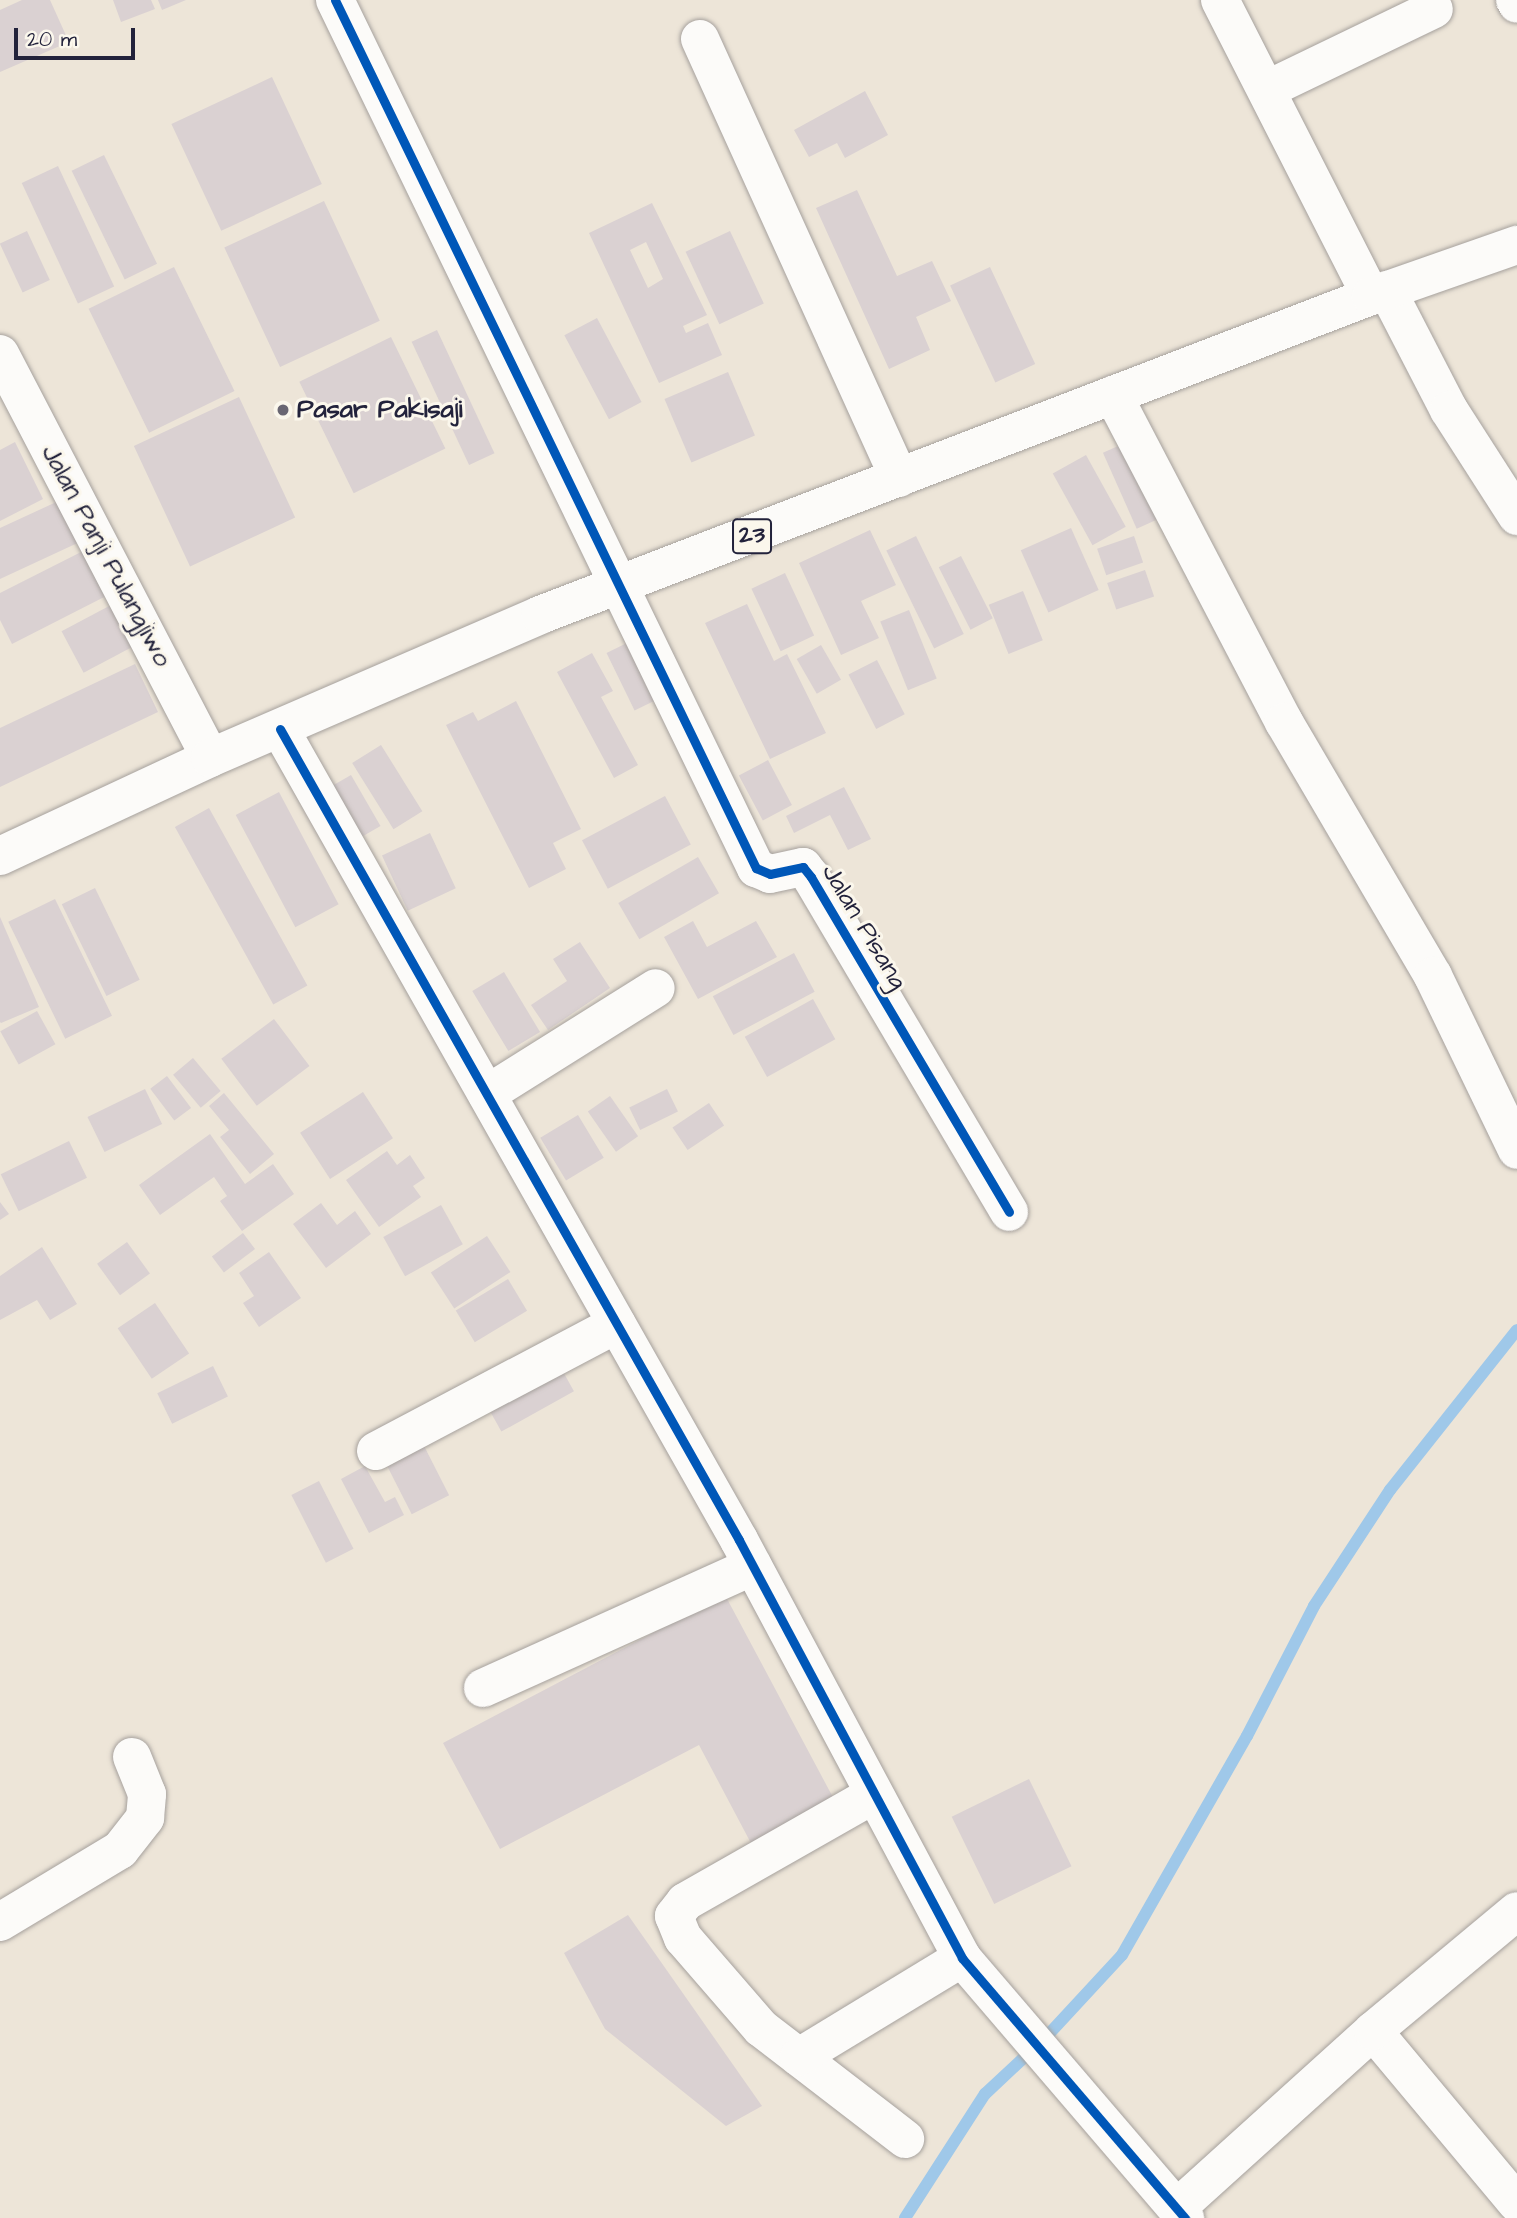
<!DOCTYPE html>
<style>
body{margin:0}
#map{position:relative;width:1517px;height:2218px;overflow:hidden;background:#ede5d8;font-family:"Architects Daughter",sans-serif}
div>[style]{position:absolute}
[style*='--x']{left:calc(var(--x)*1px);top:calc(var(--y)*1px);width:calc(var(--w)*1px);rotate:calc(var(--a)*1deg)}
.stream>*{height:12px;margin:-6px;padding:0 6px;transform-origin:6px;border-radius:6px;background:#9fc8e9}
.building>*{inset:0;background:#dad1d2;transform-origin:0 0}
.roads{filter:drop-shadow(0 0 2px #a6a19d) drop-shadow(0 0 2px #a6a19d)}
.minor>*{height:38px;margin:-19px;padding:0 19px;transform-origin:19px;border-radius:19px;background:#fcfbf9}
.trunk>*{height:38px;margin:-19px;padding:0 19px;transform-origin:19px;border-radius:19px;background:#fcfbf9}
.cycleway>*{height:9px;margin:-4.5px;padding:0 4.5px;transform-origin:4.5px;border-radius:4.5px;background:#0057b8}
.dots>*{width:19px;height:19px;translate:-50% -50%;box-sizing:border-box;border:4px solid #fbf7ec;border-radius:50%}
span{translate:-50% -50%;white-space:nowrap;text-align:center;line-height:1.15;-webkit-text-stroke:6px #fbf7ec;paint-order:stroke}
.shield-label span{padding:2px 5px;background:#fbf7ec;border:2px solid;border-radius:5px;-webkit-text-stroke-width:0}
.shield-label{font-size:24px;color:#22223b;font-weight:700}
.poi-label{font-size:26px;color:#22223b;font-weight:700}
.left{translate:0 -50%;text-align:left}
.street-label{font-size:26px;color:#22223b}
.scale{position:absolute;left:14px;top:28px;width:121px;height:32px;box-sizing:border-box;border:4px solid #22223b;border-top:0;padding-left:9px;font-size:21px;line-height:24px;white-space:nowrap;color:#22223b;-webkit-text-stroke:5px #fbf7ec;paint-order:stroke}
</style>
<div id="map">
<div class="stream">
<i style="--x:905;--y:2218;--w:148;--a:-57.2"></i>
<i style="--x:985;--y:2094;--w:85;--a:-43.1"></i>
<i style="--x:1047;--y:2036;--w:110;--a:-47.2"></i>
<i style="--x:1122;--y:1955;--w:252;--a:-60.3"></i>
<i style="--x:1247;--y:1736;--w:146;--a:-62.7"></i>
<i style="--x:1314;--y:1606;--w:139;--a:-56.8"></i>
<i style="--x:1390;--y:1490;--w:204;--a:-51.6"></i>
</div>
<div class="building">
<i style="clip-path:polygon(22px 0,50px 0,69px 42px,0 72px,0 10px)"></i>
<i style="clip-path:polygon(113px 0,151px 0,155px 9px,121px 22px)"></i>
<i style="clip-path:polygon(158px 0,186px 0,162px 10px)"></i>
<i style="left:272px;top:77px;width:118px;height:111px;rotate:65deg"></i>
<i style="clip-path:polygon(865px 91px,888px 135px,845px 158px,837px 143px,809px 157px,794px 130px)"></i>
<i style="left:104px;top:155px;width:121px;height:36px;rotate:64deg"></i>
<i style="left:58px;top:166px;width:133px;height:40px;rotate:65deg"></i>
<i style="clip-path:polygon(857px 190px,897px 276px,932px 261px,951px 301px,916px 317px,930px 350px,889px 369px,816px 208px)"></i>
<i style="left:324px;top:201px;width:132px;height:110px;rotate:65deg"></i>
<i style="clip-path:polygon(evenodd,652px 203px,707px 315px,683px 326px,686px 333px,708px 323px,722px 355px,659px 383px,589px 233px,652px 203px,646px 242px,663px 279px,648px 288px,630px 250px,646px 242px)"></i>
<i style="left:27px;top:231px;width:54px;height:30px;rotate:65deg"></i>
<i style="left:730px;top:231px;width:80px;height:49px;rotate:65deg"></i>
<i style="left:174px;top:267px;width:138px;height:95px;rotate:64deg"></i>
<i style="left:990px;top:267px;width:107px;height:44px;rotate:65deg"></i>
<i style="left:597px;top:318px;width:95px;height:37px;rotate:62deg"></i>
<i style="left:437px;top:330px;width:136px;height:28px;rotate:65deg"></i>
<i style="left:391px;top:337px;width:124px;height:102px;rotate:64deg"></i>
<i style="left:728px;top:372px;width:69px;height:69px;rotate:67deg"></i>
<i style="left:239px;top:397px;width:133px;height:116px;rotate:65deg"></i>
<i style="left:1134px;top:439px;width:83px;height:34px;rotate:66deg"></i>
<i style="clip-path:polygon(15px 442px,43px 499px,0 521px,0 450px)"></i>
<i style="left:1086px;top:455px;width:82px;height:38px;rotate:61deg"></i>
<i style="clip-path:polygon(65px 498px,84px 540px,0 579px,0 528px)"></i>
<i style="left:1071px;top:528px;width:68px;height:55px;rotate:66deg"></i>
<i style="clip-path:polygon(870px 530px,896px 585px,861px 601px,879px 638px,841px 655px,799px 563px)"></i>
<i style="left:916px;top:536px;width:109px;height:33px;rotate:64deg"></i>
<i style="left:1134px;top:536px;width:28px;height:39px;rotate:71deg"></i>
<i style="clip-path:polygon(89px 548px,112px 593px,12px 644px,0 620px,0 593px)"></i>
<i style="left:961px;top:556px;width:70px;height:25px;rotate:63deg"></i>
<i style="left:1145px;top:570px;width:28px;height:40px;rotate:71deg"></i>
<i style="left:785px;top:573px;width:69px;height:37px;rotate:65deg"></i>
<i style="left:1023px;top:591px;width:53px;height:37px;rotate:68deg"></i>
<i style="clip-path:polygon(747px 604px,774px 661px,787px 654px,826px 733px,770px 759px,705px 623px)"></i>
<i style="left:111px;top:605px;width:47px;height:56px;rotate:62deg"></i>
<i style="left:909px;top:610px;width:74px;height:31px;rotate:68deg"></i>
<i style="left:629px;top:642px;width:64px;height:25px;rotate:64deg"></i>
<i style="left:821px;top:645px;width:40px;height:28px;rotate:60deg"></i>
<i style="clip-path:polygon(592px 653px,613px 691px,601px 697px,638px 765px,614px 778px,557px 672px)"></i>
<i style="left:877px;top:660px;width:61px;height:32px;rotate:63deg"></i>
<i style="clip-path:polygon(135px 664px,158px 712px,0 787px,0 728px)"></i>
<i style="clip-path:polygon(516px 701px,581px 829px,553px 843px,566px 869px,529px 888px,446px 725px,473px 712px,478px 721px)"></i>
<i style="left:381px;top:745px;width:78px;height:34px;rotate:58deg"></i>
<i style="left:768px;top:760px;width:51px;height:33px;rotate:62deg"></i>
<i style="left:351px;top:775px;width:59px;height:22px;rotate:60deg"></i>
<i style="clip-path:polygon(844px 787px,871px 839px,848px 850px,830px 815px,794px 833px,786px 816px)"></i>
<i style="left:279px;top:792px;width:127px;height:49px;rotate:62deg"></i>
<i style="left:665px;top:796px;width:55px;height:94px;rotate:62deg"></i>
<i style="left:209px;top:808px;width:203px;height:39px;rotate:61deg"></i>
<i style="left:430px;top:833px;width:61px;height:53px;rotate:65deg"></i>
<i style="left:698px;top:857px;width:42px;height:92px;rotate:60deg"></i>
<i style="left:95px;top:888px;width:102px;height:37px;rotate:64deg"></i>
<i style="left:55px;top:899px;width:130px;height:52px;rotate:64deg"></i>
<i style="clip-path:polygon(0 917px,39px 1007px,1px 1023px,0 1022px)"></i>
<i style="clip-path:polygon(693px 921px,707px 947px,756px 921px,777px 957px,698px 999px,664px 937px)"></i>
<i style="clip-path:polygon(580px 942px,610px 988px,548px 1030px,531px 1005px,567px 981px,553px 959px)"></i>
<i style="left:794px;top:953px;width:44px;height:92px;rotate:62deg"></i>
<i style="left:504px;top:972px;width:70px;height:37px;rotate:59deg"></i>
<i style="left:813px;top:999px;width:46px;height:78px;rotate:61deg"></i>
<i style="left:37px;top:1011px;width:38px;height:42px;rotate:61deg"></i>
<i style="left:274px;top:1019px;width:59px;height:66px;rotate:53deg"></i>
<i style="left:193px;top:1058px;width:43px;height:26px;rotate:50deg"></i>
<i style="left:167px;top:1076px;width:40px;height:21px;rotate:53deg"></i>
<i style="left:145px;top:1089px;width:39px;height:64px;rotate:64deg"></i>
<i style="left:667px;top:1089px;width:25px;height:42px;rotate:64deg"></i>
<i style="left:363px;top:1092px;width:55px;height:75px;rotate:57deg"></i>
<i style="clip-path:polygon(224px 1093px,274px 1154px,250px 1174px,220px 1137px,229px 1130px,209px 1106px)"></i>
<i style="left:610px;top:1096px;width:49px;height:27px;rotate:55deg"></i>
<i style="left:709px;top:1103px;width:27px;height:44px;rotate:56deg"></i>
<i style="left:578px;top:1115px;width:50px;height:44px;rotate:59deg"></i>
<i style="clip-path:polygon(210px 1134px,245px 1184px,273px 1164px,294px 1194px,242px 1231px,220px 1201px,227px 1196px,214px 1177px,160px 1215px,139px 1185px)"></i>
<i style="left:69px;top:1141px;width:41px;height:76px;rotate:64deg"></i>
<i style="clip-path:polygon(387px 1151px,397px 1165px,410px 1155px,425px 1178px,413px 1186px,421px 1197px,379px 1227px,346px 1180px)"></i>
<i style="clip-path:polygon(0 1202px,9px 1214px,0 1220px)"></i>
<i style="clip-path:polygon(321px 1203px,337px 1225px,355px 1211px,371px 1234px,326px 1268px,293px 1224px)"></i>
<i style="left:441px;top:1205px;width:45px;height:66px;rotate:61deg"></i>
<i style="left:243px;top:1233px;width:20px;height:39px;rotate:53deg"></i>
<i style="left:487px;top:1236px;width:43px;height:67px;rotate:57deg"></i>
<i style="left:127px;top:1242px;width:39px;height:37px;rotate:54deg"></i>
<i style="clip-path:polygon(42px 1247px,77px 1304px,50px 1320px,37px 1300px,0 1320px,0 1276px)"></i>
<i style="clip-path:polygon(269px 1252px,301px 1298px,259px 1327px,243px 1303px,254px 1296px,239px 1273px)"></i>
<i style="left:508px;top:1279px;width:37px;height:61px;rotate:59deg"></i>
<i style="left:155px;top:1303px;width:61px;height:45px;rotate:56deg"></i>
<i style="left:556px;top:1359px;width:37px;height:83px;rotate:61deg"></i>
<i style="left:213px;top:1366px;width:34px;height:62px;rotate:64deg"></i>
<i style="left:421px;top:1440px;width:62px;height:42px;rotate:63deg"></i>
<i style="clip-path:polygon(365px 1466px,385px 1502px,395px 1497px,404px 1515px,369px 1533px,341px 1479px)"></i>
<i style="left:319px;top:1481px;width:76px;height:31px;rotate:63deg"></i>
<i style="clip-path:polygon(725px 1595px,836px 1803px,753px 1847px,699px 1745px,500px 1849px,443px 1743px)"></i>
<i style="left:1029px;top:1779px;width:97px;height:86px;rotate:64deg"></i>
<i style="clip-path:polygon(628px 1915px,762px 2106px,726px 2126px,605px 2029px,564px 1953px)"></i>
</div>
<div class="roads">
<div class="minor">
<i style="--x:335;--y:0;--w:965;--a:64.13"></i>
<i style="--x:756;--y:868;--w:15;--a:23"></i>
<i style="--x:770;--y:874;--w:34;--a:-12"></i>
<i style="--x:803;--y:867;--w:13;--a:51"></i>
<i style="--x:811;--y:877;--w:389;--a:59.4"></i>
<i style="--x:1220;--y:0;--w:332;--a:63"></i>
<i style="--x:1515;--y:0;--w:4;--a:63"></i>
<i style="--x:700;--y:39;--w:482;--a:65.6"></i>
<i style="--x:1268;--y:89;--w:184;--a:-25.7"></i>
<i style="--x:1387;--y:290;--w:135;--a:62.7"></i>
<i style="--x:1449;--y:410;--w:126;--a:57.3"></i>
<i style="--x:0;--y:354;--w:455;--a:62.5"></i>
<i style="--x:1113;--y:395;--w:369;--a:62.4"></i>
<i style="--x:1284;--y:722;--w:294;--a:59.6"></i>
<i style="--x:1433;--y:976;--w:193;--a:64.2"></i>
<i style="--x:280;--y:729;--w:932;--a:60.49"></i>
<i style="--x:739;--y:1540;--w:474;--a:61.9"></i>
<i style="--x:962;--y:1958;--w:343;--a:49.4"></i>
<i style="--x:487;--y:1094;--w:199;--a:-32.1"></i>
<i style="--x:376;--y:1451;--w:272;--a:-27.8"></i>
<i style="--x:483;--y:1688;--w:296;--a:-24.3"></i>
<i style="--x:873;--y:1795;--w:216;--a:150.4"></i>
<i style="--x:685;--y:1902;--w:18;--a:128"></i>
<i style="--x:674;--y:1916;--w:24;--a:68"></i>
<i style="--x:683;--y:1938;--w:119;--a:49.1"></i>
<i style="--x:761;--y:2028;--w:182;--a:37.6"></i>
<i style="--x:0;--y:1922;--w:140;--a:-31"></i>
<i style="--x:120;--y:1850;--w:41;--a:-52"></i>
<i style="--x:145;--y:1818;--w:24;--a:-85"></i>
<i style="--x:147;--y:1794;--w:40;--a:-112"></i>
<i style="--x:1373;--y:2031;--w:224;--a:50.1"></i>
<i style="--x:799;--y:2057;--w:191;--a:-31.3"></i>
<i style="--x:1177;--y:2208;--w:264;--a:-42.1"></i>
<i style="--x:1373;--y:2031;--w:187;--a:-39.8"></i>
</div>
<div class="trunk">
<i style="--x:0;--y:856;--w:232;--a:-25"></i>
<i style="--x:210;--y:758;--w:360;--a:-23.4"></i>
<i style="--x:540;--y:615;--w:890;--a:-21"></i>
<i style="--x:1371;--y:296;--w:155;--a:-19.3"></i>
</div>
</div>
<div class="cycleway">
<i style="--x:335;--y:0;--w:965;--a:64.13"></i>
<i style="--x:756;--y:868;--w:15;--a:23"></i>
<i style="--x:770;--y:874;--w:34;--a:-12"></i>
<i style="--x:803;--y:867;--w:13;--a:51"></i>
<i style="--x:811;--y:877;--w:389;--a:59.4"></i>
<i style="--x:280;--y:729;--w:932;--a:60.49"></i>
<i style="--x:739;--y:1540;--w:474;--a:61.9"></i>
<i style="--x:962;--y:1958;--w:343;--a:49.4"></i>
</div>
<div class="dots">
<i style="left:283px;top:410px;background:#696672"></i>
</div>
<div class="shield-label">
<span style="left:752px;top:536px">23</span>
</div>
<div class="poi-label">
<span class="left" style="left:297px;top:410px">Pasar Pakisaji</span>
</div>
<div class="street-label">
<span style="left:106px;top:556px;rotate:62deg">Jalan Panji Pulangjiwo</span>
<span style="left:864px;top:927px;rotate:59deg">Jalan Pisang</span>
</div>
<div class="scale">20 m</div>
</div>
